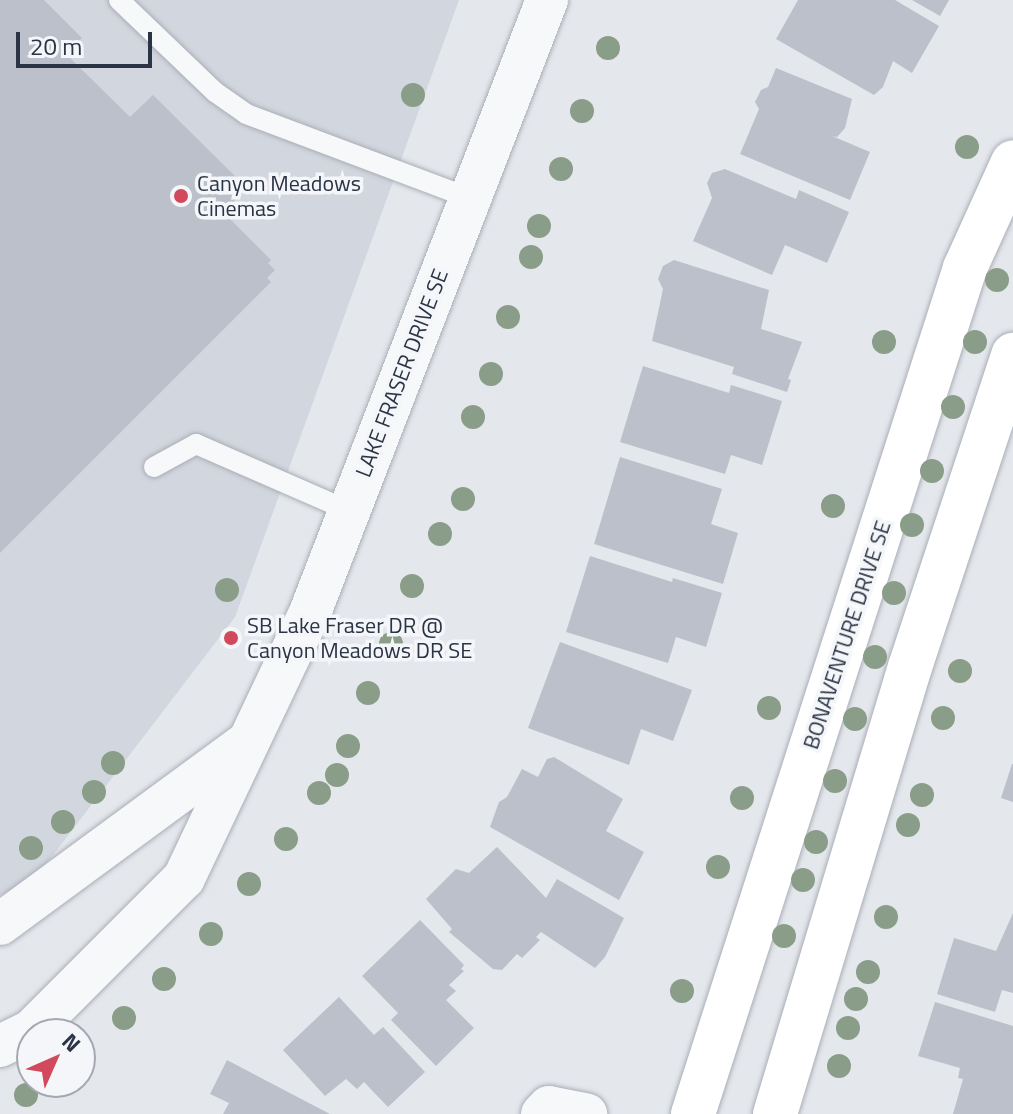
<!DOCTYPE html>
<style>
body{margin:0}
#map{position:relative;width:1013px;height:1114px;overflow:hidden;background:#e4e7ec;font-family:"Titillium Web",sans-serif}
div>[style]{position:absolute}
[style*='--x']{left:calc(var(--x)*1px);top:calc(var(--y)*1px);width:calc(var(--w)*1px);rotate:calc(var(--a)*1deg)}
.built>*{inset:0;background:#d2d6de}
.building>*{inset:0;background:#bbc0ca}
.roads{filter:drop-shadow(0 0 2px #a9aeb7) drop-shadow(0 0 2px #a9aeb7)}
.lane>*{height:20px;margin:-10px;padding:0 10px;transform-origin:10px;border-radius:10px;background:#f7f8fa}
.street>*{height:42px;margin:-21px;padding:0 21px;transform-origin:21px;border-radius:21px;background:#f7f8fa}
.secondary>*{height:44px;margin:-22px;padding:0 22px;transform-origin:22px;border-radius:22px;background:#fff}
.trees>*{width:24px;height:24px;margin:-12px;border-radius:50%;background:#899d89}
.dots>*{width:22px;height:22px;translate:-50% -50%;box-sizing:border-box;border:4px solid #f4f6f9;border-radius:50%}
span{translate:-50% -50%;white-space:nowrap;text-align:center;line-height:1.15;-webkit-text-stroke:7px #f4f6f9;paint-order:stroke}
.poi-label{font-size:22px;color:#2b3445}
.left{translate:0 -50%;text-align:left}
.street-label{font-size:22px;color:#2b3445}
.north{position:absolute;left:16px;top:1018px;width:80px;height:80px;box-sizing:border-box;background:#f4f6f9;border:2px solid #a4a8b1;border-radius:50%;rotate:45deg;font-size:22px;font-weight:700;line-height:32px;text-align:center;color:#2b3445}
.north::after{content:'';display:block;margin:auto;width:28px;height:36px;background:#d1495b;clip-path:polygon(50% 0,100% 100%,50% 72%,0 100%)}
.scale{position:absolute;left:16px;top:32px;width:136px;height:36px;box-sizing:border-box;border:4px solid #2b3445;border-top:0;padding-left:10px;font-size:24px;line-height:28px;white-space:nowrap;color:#2b3445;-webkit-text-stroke:6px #f4f6f9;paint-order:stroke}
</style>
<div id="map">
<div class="built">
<i style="clip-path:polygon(0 0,459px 0,235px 617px,34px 880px,0 895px)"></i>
</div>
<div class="building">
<i style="clip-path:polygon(0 0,44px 0,82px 38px,66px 54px,130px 117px,153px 95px,247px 188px,223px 212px,271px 260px,268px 263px,275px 270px,267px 278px,271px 282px,0 553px)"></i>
<i style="clip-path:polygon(798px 0,895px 0,939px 26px,912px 73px,893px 61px,883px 87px,874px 95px,776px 39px)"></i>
<i style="clip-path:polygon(912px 0,949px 0,940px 16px)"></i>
<i style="clip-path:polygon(776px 68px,852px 99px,845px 128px,837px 137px,832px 136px,870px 152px,850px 200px,740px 154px,759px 109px,755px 102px,761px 90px,768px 87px)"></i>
<i style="clip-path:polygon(725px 169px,796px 199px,799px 190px,849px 212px,827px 263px,785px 245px,772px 275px,693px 241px,712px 198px,707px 183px,712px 173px)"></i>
<i style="clip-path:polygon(674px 260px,769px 290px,761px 329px,802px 342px,788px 379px,791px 380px,787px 392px,732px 374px,734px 367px,652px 341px,663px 289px,658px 279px,663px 266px)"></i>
<i style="clip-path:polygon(643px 366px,729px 393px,731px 385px,782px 401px,762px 465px,731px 455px,725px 474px,620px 442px)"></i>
<i style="clip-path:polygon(620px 457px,722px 489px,711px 524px,738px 533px,723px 584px,594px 544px)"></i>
<i style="clip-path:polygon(590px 556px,672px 582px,673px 578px,722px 593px,706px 647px,676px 637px,668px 663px,566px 632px)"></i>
<i style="clip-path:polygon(560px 642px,692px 690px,673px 741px,641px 729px,629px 765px,528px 728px)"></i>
<i style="clip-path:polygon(554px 757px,623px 799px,606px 831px,644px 852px,619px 900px,490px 827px,499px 802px,507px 797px,522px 769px,538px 777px,547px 759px)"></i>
<i style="clip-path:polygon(1012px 764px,1013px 764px,1013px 802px,1001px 798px)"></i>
<i style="clip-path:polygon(497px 847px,546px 898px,557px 879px,624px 918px,605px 957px,595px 968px,541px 932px,536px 937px,540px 940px,522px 958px,517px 954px,502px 970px,493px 969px,449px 932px,452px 929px,426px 899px,456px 869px,469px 873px)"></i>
<i style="clip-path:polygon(1013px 913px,1013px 993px,1002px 990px,995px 1012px,937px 994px,954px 938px,996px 951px)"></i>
<i style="clip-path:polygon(420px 920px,464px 965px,461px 969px,464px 971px,449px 985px,456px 991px,446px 1000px,474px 1028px,436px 1066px,391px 1020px,398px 1013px,362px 976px)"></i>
<i style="clip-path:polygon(339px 997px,374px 1035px,383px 1027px,425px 1072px,388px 1107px,364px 1082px,357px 1089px,346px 1079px,325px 1096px,283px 1050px)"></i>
<i style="clip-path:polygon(935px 1002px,1013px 1026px,1013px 1114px,953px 1114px,963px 1079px,958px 1078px,960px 1068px,918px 1056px)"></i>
<i style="clip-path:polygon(227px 1060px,330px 1114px,223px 1114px,229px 1103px,210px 1094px)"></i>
</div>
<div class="roads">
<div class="lane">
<i style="--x:119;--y:0;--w:133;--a:43.8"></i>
<i style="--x:215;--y:92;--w:38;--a:35"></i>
<i style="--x:246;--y:114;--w:239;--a:20.6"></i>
<i style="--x:154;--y:467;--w:48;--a:-28.7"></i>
<i style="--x:196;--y:444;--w:167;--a:23.6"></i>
</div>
<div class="street">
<i style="--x:0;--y:924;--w:303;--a:-36.3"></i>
<i style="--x:0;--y:1046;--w:34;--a:-26"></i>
<i style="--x:31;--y:1031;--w:216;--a:-45"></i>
<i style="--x:184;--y:878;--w:297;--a:-64.6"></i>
<i style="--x:311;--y:610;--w:654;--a:-68.85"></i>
<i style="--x:542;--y:1114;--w:10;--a:-45"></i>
<i style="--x:549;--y:1107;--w:38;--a:11"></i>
</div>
<div class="secondary">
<i style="--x:693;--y:1114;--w:889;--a:-72.18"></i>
<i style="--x:965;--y:268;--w:116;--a:-65.6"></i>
<i style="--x:775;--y:1114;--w:467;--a:-73.2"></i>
<i style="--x:910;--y:667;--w:329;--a:-71.7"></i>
</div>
</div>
<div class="trees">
<i style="left:608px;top:48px"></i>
<i style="left:413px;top:95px"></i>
<i style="left:582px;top:111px"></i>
<i style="left:967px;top:147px"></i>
<i style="left:561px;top:169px"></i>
<i style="left:539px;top:226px"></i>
<i style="left:531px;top:257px"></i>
<i style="left:997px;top:280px"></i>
<i style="left:508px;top:317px"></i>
<i style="left:884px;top:342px"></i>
<i style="left:975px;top:342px"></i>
<i style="left:491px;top:374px"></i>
<i style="left:953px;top:407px"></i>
<i style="left:473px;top:417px"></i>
<i style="left:932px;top:471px"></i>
<i style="left:463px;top:499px"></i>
<i style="left:833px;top:506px"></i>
<i style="left:912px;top:525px"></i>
<i style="left:440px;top:534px"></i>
<i style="left:412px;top:586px"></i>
<i style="left:227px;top:590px"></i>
<i style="left:894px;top:593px"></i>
<i style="left:391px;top:644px"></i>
<i style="left:875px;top:657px"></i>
<i style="left:960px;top:671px"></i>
<i style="left:368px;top:693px"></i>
<i style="left:769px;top:708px"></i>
<i style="left:943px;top:718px"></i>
<i style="left:855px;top:719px"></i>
<i style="left:348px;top:746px"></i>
<i style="left:113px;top:763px"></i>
<i style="left:337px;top:775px"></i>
<i style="left:835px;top:781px"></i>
<i style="left:94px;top:792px"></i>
<i style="left:319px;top:793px"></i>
<i style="left:922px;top:795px"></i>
<i style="left:742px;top:798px"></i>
<i style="left:63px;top:822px"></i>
<i style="left:908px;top:825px"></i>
<i style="left:286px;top:839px"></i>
<i style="left:816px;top:842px"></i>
<i style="left:31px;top:848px"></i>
<i style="left:718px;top:867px"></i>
<i style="left:803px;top:880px"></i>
<i style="left:249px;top:884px"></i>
<i style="left:886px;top:917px"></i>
<i style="left:211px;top:934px"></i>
<i style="left:784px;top:936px"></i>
<i style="left:868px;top:972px"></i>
<i style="left:164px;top:979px"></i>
<i style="left:682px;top:991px"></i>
<i style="left:856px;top:999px"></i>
<i style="left:124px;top:1018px"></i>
<i style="left:848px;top:1028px"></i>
<i style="left:839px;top:1066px"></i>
<i style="left:26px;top:1095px"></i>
</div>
<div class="dots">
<i style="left:181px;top:196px;background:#d1495b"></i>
<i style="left:231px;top:638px;background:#d1495b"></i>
</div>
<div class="poi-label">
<span class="left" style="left:197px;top:196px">Canyon Meadows<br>Cinemas</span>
<span class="left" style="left:247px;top:638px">SB Lake Fraser DR @<br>Canyon Meadows DR SE</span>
</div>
<div class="street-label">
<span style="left:402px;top:373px;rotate:-69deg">LAKE FRASER DRIVE SE</span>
<span style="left:847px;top:635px;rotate:-72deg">BONAVENTURE DRIVE SE</span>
</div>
<div class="north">N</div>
<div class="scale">20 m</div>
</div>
